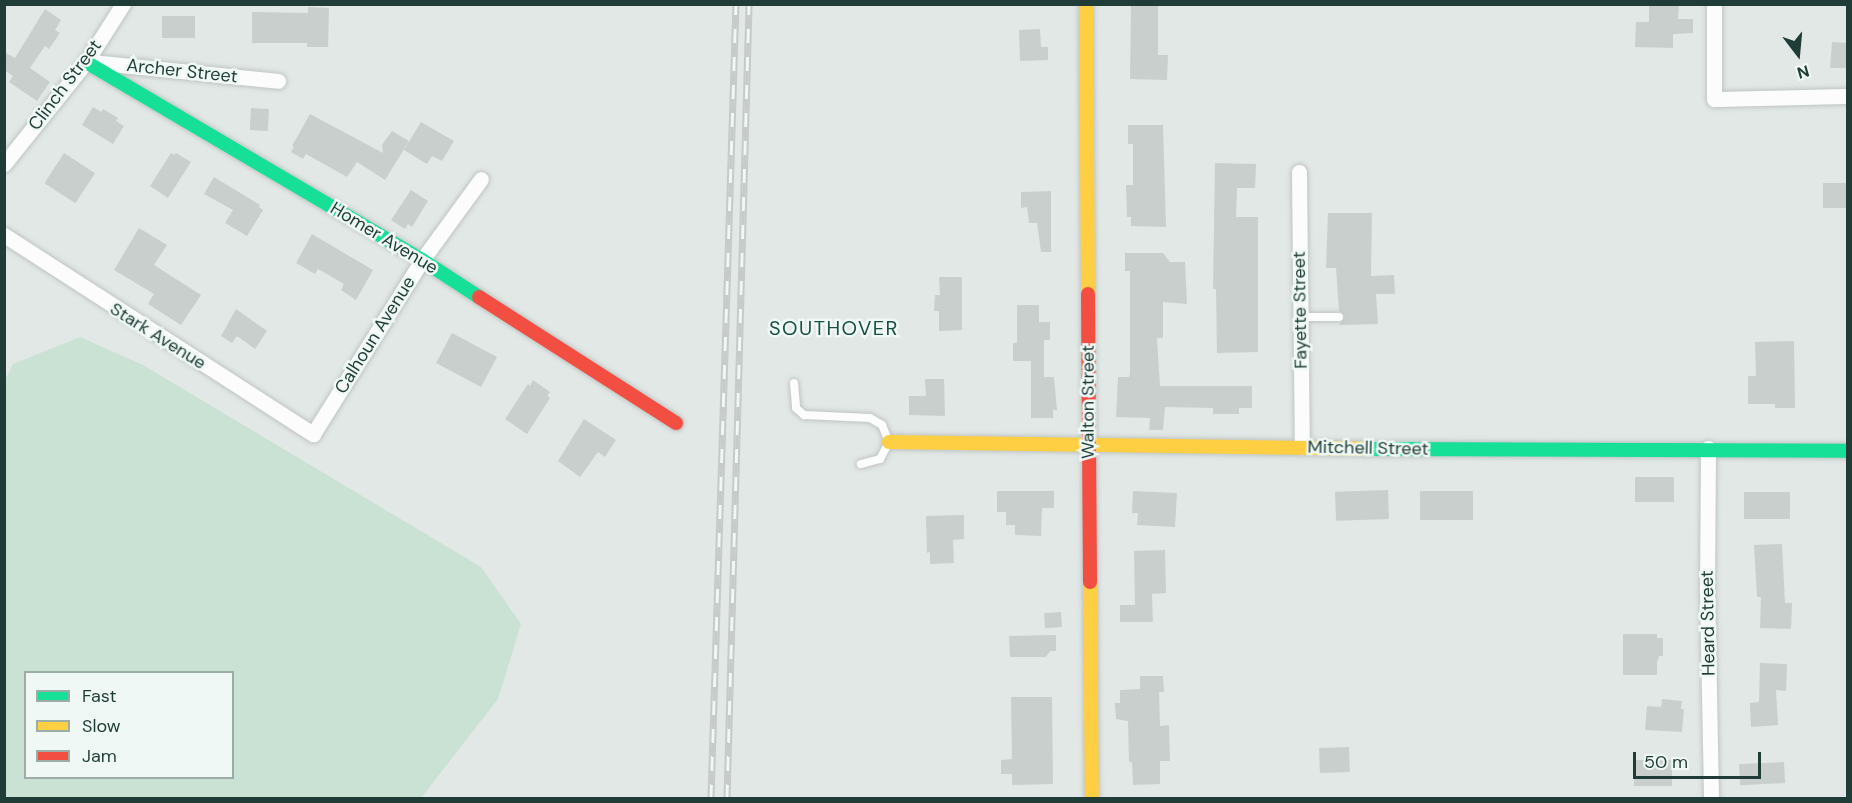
<!DOCTYPE html>
<style>
body{margin:0}
#map{position:relative;width:1852px;height:803px;overflow:hidden;background:#e2e8e6;font-family:"DM Sans",sans-serif}
div>[style]{position:absolute}
[style*='--x']{left:calc(var(--x)*1px);top:calc(var(--y)*1px);width:calc(var(--w)*1px);rotate:calc(var(--a)*1deg)}
.green>*{inset:0;background:#cae2d4}
.building>*{inset:0;background:#c9cfcd;transform-origin:0 0}
.roads{filter:drop-shadow(0 0 2px #bfc5c3) drop-shadow(0 0 2px #bfc5c3)}
.lane>*{height:8px;margin:-4px;padding:0 4px;transform-origin:4px;border-radius:4px;background:#fbfcfb}
.street>*{height:15px;margin:-7.5px;padding:0 7.5px;transform-origin:7.5px;border-radius:7.5px;background:#fbfcfb}
.fast>*{height:14px;margin:-7px;padding:0 7px;transform-origin:7px;border-radius:7px;background:#16e098}
.slow>*{height:14px;margin:-7px;padding:0 7px;transform-origin:7px;border-radius:7px;background:#ffcf43}
.jam>*{height:14px;margin:-7px;padding:0 7px;transform-origin:7px;border-radius:7px;background:#f24e42}
.rail>*{height:7px;margin-top:-3.5px;transform-origin:0;background:repeating-linear-gradient(90deg,#eff8f4 0 14px,#c6cac9 0 28px);box-sizing:border-box;border-block:2px solid #c6cac9}
span{translate:-50% -50%;white-space:nowrap;text-align:center;line-height:1.15;-webkit-text-stroke:5px #eff8f4;paint-order:stroke}
.street-label{font-size:18px;color:#1f3c37}
.neighbourhood-label{font-size:20px;color:#1a4f47;letter-spacing:1.5px}
.frame{position:absolute;inset:0;border:6px solid #1f3c37;pointer-events:none}
.legend{position:absolute;left:24px;top:671px;width:210px;height:108px;box-sizing:border-box;background:#eff8f4;border:2px solid #9cada8;margin:0;padding:8px 10px;list-style:none;font-size:18px;color:#1f3c37}
.legend li{display:flex;align-items:center;gap:12px;height:30px}
.legend b{width:30px;border:2px solid #9cada8}
.north{position:absolute;left:1768px;top:24px;width:60px;height:60px;-webkit-text-stroke:4px #eff8f4;paint-order:stroke;rotate:164deg;font-size:16px;font-weight:700;line-height:24px;text-align:center;color:#1f3c37}
.north::after{content:'';display:block;margin:auto;width:21px;height:27px;background:#1f3c37;clip-path:polygon(50% 0,100% 100%,50% 72%,0 100%)}
.scale{position:absolute;left:1633px;top:752px;width:128px;height:27px;box-sizing:border-box;border:3px solid #1f3c37;border-top:0;padding-left:8px;font-size:18px;line-height:21px;white-space:nowrap;color:#1f3c37;-webkit-text-stroke:4px #eff8f4;paint-order:stroke}
</style>
<div id="map">
<div class="green">
<i style="clip-path:polygon(evenodd,80px 337px,143px 365px,481px 567px,521px 624px,498px 699px,421px 798px,5px 798px,5px 380px,13px 364px,80px 337px,26px 672px,232px 672px,232px 778px,26px 778px,26px 672px)"></i>
</div>
<div class="building">
<i style="clip-path:polygon(1131px 4px,1158px 4px,1158px 55px,1168px 55px,1167px 80px,1130px 79px)"></i>
<i style="clip-path:polygon(1649px 4px,1679px 4px,1678px 19px,1693px 19px,1693px 33px,1673px 34px,1673px 48px,1635px 47px,1636px 22px,1649px 22px)"></i>
<i style="clip-path:polygon(308px 7px,329px 8px,328px 47px,307px 47px,307px 43px,252px 43px,252px 12px,308px 13px)"></i>
<i style="clip-path:polygon(45px 9px,61px 20px,55px 30px,60px 33px,49px 49px,45px 46px,30px 68px,50px 82px,37px 101px,9px 82px,13px 76px,4px 70px,4px 52px,15px 58px)"></i>
<i style="left:195px;top:16px;width:22px;height:33px;rotate:90deg"></i>
<i style="clip-path:polygon(1040px 29px,1041px 47px,1048px 47px,1048px 60px,1020px 61px,1019px 30px)"></i>
<i style="clip-path:polygon(1832px 42px,1848px 43px,1848px 68px,1830px 68px)"></i>
<i style="clip-path:polygon(93px 107px,101px 112px,103px 109px,118px 118px,116px 121px,124px 126px,113px 144px,82px 125px)"></i>
<i style="left:251px;top:108px;width:18px;height:22px;rotate:3deg"></i>
<i style="clip-path:polygon(310px 114px,383px 153px,382px 145px,392px 131px,409px 141px,385px 180px,357px 162px,347px 177px,306px 154px,303px 159px,291px 152px,294px 147px,292px 146px)"></i>
<i style="clip-path:polygon(421px 122px,454px 141px,442px 161px,432px 156px,427px 164px,404px 150px)"></i>
<i style="clip-path:polygon(1128px 125px,1163px 125px,1166px 227px,1131px 226px,1131px 217px,1127px 217px,1126px 185px,1133px 185px,1133px 144px,1128px 144px)"></i>
<i style="left:64px;top:153px;width:37px;height:36px;rotate:33deg"></i>
<i style="clip-path:polygon(171px 153px,174px 155px,176px 153px,191px 162px,168px 198px,150px 186px)"></i>
<i style="clip-path:polygon(1215px 163px,1256px 164px,1255px 188px,1237px 188px,1236px 217px,1258px 217px,1258px 352px,1217px 353px,1216px 289px,1213px 289px)"></i>
<i style="clip-path:polygon(214px 177px,260px 205px,259px 207px,263px 210px,247px 236px,225px 223px,233px 210px,204px 194px)"></i>
<i style="left:1823px;top:183px;width:25px;height:25px"></i>
<i style="clip-path:polygon(411px 190px,428px 201px,412px 227px,408px 224px,405px 229px,391px 220px)"></i>
<i style="clip-path:polygon(1051px 191px,1051px 252px,1041px 252px,1037px 223px,1029px 223px,1027px 207px,1021px 208px,1021px 192px)"></i>
<i style="clip-path:polygon(1328px 213px,1372px 213px,1371px 276px,1394px 275px,1395px 294px,1376px 294px,1378px 324px,1339px 325px,1345px 316px,1339px 311px,1336px 268px,1326px 268px)"></i>
<i style="clip-path:polygon(139px 228px,167px 245px,154px 265px,201px 295px,181px 325px,148px 304px,154px 294px,114px 270px)"></i>
<i style="clip-path:polygon(312px 234px,373px 270px,356px 300px,341px 290px,344px 284px,318px 269px,315px 274px,296px 263px)"></i>
<i style="clip-path:polygon(1125px 253px,1163px 253px,1170px 262px,1185px 262px,1187px 304px,1163px 302px,1163px 338px,1157px 338px,1160px 386px,1252px 386px,1252px 408px,1239px 408px,1239px 414px,1213px 414px,1213px 408px,1165px 407px,1163px 430px,1149px 430px,1150px 418px,1116px 417px,1118px 377px,1129px 377px,1130px 374px,1130px 271px,1125px 271px)"></i>
<i style="clip-path:polygon(939px 277px,962px 277px,962px 330px,939px 331px,939px 311px,934px 311px,935px 295px,940px 295px)"></i>
<i style="clip-path:polygon(1017px 305px,1039px 305px,1039px 322px,1050px 322px,1050px 340px,1044px 340px,1044px 377px,1054px 377px,1057px 410px,1053px 410px,1053px 418px,1031px 418px,1031px 361px,1013px 361px,1013px 343px,1017px 343px)"></i>
<i style="clip-path:polygon(236px 309px,267px 331px,255px 349px,237px 336px,232px 343px,221px 336px)"></i>
<i style="left:452px;top:333px;width:51px;height:34px;rotate:28deg"></i>
<i style="clip-path:polygon(1794px 341px,1795px 408px,1775px 408px,1775px 404px,1748px 404px,1748px 376px,1756px 376px,1755px 342px)"></i>
<i style="clip-path:polygon(925px 379px,944px 379px,945px 416px,909px 415px,909px 396px,926px 396px)"></i>
<i style="clip-path:polygon(533px 380px,550px 392px,547px 396px,550px 398px,527px 434px,505px 419px,528px 384px,530px 386px)"></i>
<i style="clip-path:polygon(584px 419px,616px 440px,605px 457px,598px 452px,580px 477px,558px 461px)"></i>
<i style="left:1674px;top:477px;width:25px;height:39px;rotate:90deg"></i>
<i style="left:1388px;top:490px;width:29px;height:53px;rotate:88deg"></i>
<i style="clip-path:polygon(997px 491px,1054px 491px,1054px 508px,1042px 508px,1041px 536px,1015px 535px,1015px 525px,1006px 525px,1006px 512px,997px 512px)"></i>
<i style="clip-path:polygon(1133px 491px,1177px 493px,1175px 527px,1137px 525px,1138px 513px,1132px 513px)"></i>
<i style="left:1420px;top:491px;width:53px;height:29px"></i>
<i style="left:1744px;top:492px;width:46px;height:27px"></i>
<i style="clip-path:polygon(964px 515px,964px 539px,953px 540px,954px 563px,930px 564px,930px 552px,927px 553px,926px 516px)"></i>
<i style="clip-path:polygon(1782px 544px,1785px 603px,1792px 603px,1791px 629px,1760px 628px,1761px 597px,1757px 597px,1754px 545px)"></i>
<i style="clip-path:polygon(1165px 550px,1166px 593px,1152px 594px,1153px 622px,1120px 622px,1120px 605px,1135px 605px,1134px 551px)"></i>
<i style="left:1061px;top:612px;width:15px;height:17px;rotate:86deg"></i>
<i style="clip-path:polygon(1623px 634px,1657px 634px,1657px 638px,1663px 638px,1663px 656px,1659px 656px,1657px 662px,1657px 675px,1623px 675px)"></i>
<i style="clip-path:polygon(1056px 635px,1056px 651px,1050px 651px,1046px 657px,1010px 657px,1009px 636px)"></i>
<i style="clip-path:polygon(1760px 663px,1787px 664px,1786px 691px,1776px 690px,1778px 725px,1751px 727px,1750px 703px,1759px 702px)"></i>
<i style="clip-path:polygon(1140px 676px,1163px 676px,1164px 692px,1159px 692px,1160px 726px,1169px 725px,1170px 761px,1160px 761px,1160px 784px,1133px 785px,1132px 762px,1129px 762px,1128px 721px,1116px 719px,1115px 703px,1120px 703px,1120px 690px,1140px 689px)"></i>
<i style="clip-path:polygon(1011px 697px,1052px 697px,1053px 784px,1012px 785px,1012px 774px,1001px 774px,1001px 760px,1012px 759px)"></i>
<i style="clip-path:polygon(1662px 699px,1682px 701px,1681px 709px,1684px 709px,1682px 732px,1645px 730px,1647px 706px,1661px 707px)"></i>
<i style="left:1349px;top:747px;width:25px;height:30px;rotate:88deg"></i>
<i style="left:1634px;top:760px;width:38px;height:26px"></i>
<i style="left:1784px;top:762px;width:21px;height:45px;rotate:87deg"></i>
</div>
<div class="roads">
<div class="lane">
<i style="--x:1300;--y:317;--w:39;--a:0"></i>
<i style="--x:794;--y:383;--w:25;--a:85"></i>
<i style="--x:796;--y:408;--w:11;--a:41"></i>
<i style="--x:804;--y:415;--w:66;--a:2.6"></i>
<i style="--x:870;--y:418;--w:14;--a:30"></i>
<i style="--x:882;--y:425;--w:18;--a:68"></i>
<i style="--x:889;--y:442;--w:19;--a:118"></i>
<i style="--x:880;--y:459;--w:20;--a:165"></i>
</div>
<div class="street">
<i style="--x:1714;--y:4;--w:95;--a:90"></i>
<i style="--x:1714;--y:99;--w:134;--a:-1.3"></i>
<i style="--x:92;--y:62;--w:187;--a:5.8"></i>
<i style="--x:4;--y:164;--w:131;--a:-51.2"></i>
<i style="--x:86;--y:62;--w:69;--a:-57.5"></i>
<i style="--x:1299;--y:172;--w:275;--a:89.4"></i>
<i style="--x:4;--y:235;--w:368;--a:32.8"></i>
<i style="--x:313;--y:434;--w:205;--a:-57.9"></i>
<i style="--x:422;--y:260;--w:100;--a:-53.9"></i>
<i style="--x:1708;--y:448;--w:140;--a:90.4"></i>
<i style="--x:1707;--y:588;--w:210;--a:88.9"></i>
</div>
<div class="fast">
<i style="--x:86;--y:62;--w:390;--a:30.5"></i>
<i style="--x:422;--y:260;--w:68;--a:33"></i>
<i style="--x:1365;--y:449;--w:483;--a:0.2"></i>
</div>
<div class="slow">
<i style="--x:1086;--y:4;--w:290;--a:89.6"></i>
<i style="--x:889;--y:442;--w:476;--a:0.8"></i>
<i style="--x:1090;--y:582;--w:216;--a:89.5"></i>
</div>
<div class="jam">
<i style="--x:1088;--y:294;--w:288;--a:89.6"></i>
<i style="--x:479;--y:297;--w:234;--a:32.6"></i>
</div>
</div>
<div class="rail">
<i style="--x:711;--y:798;--w:794;--a:-88.2"></i>
<i style="--x:727;--y:798;--w:794;--a:-88.41"></i>
</div>
<div class="street-label">
<span style="left:182px;top:71px;rotate:6deg">Archer Street</span>
<span style="left:65px;top:85px;rotate:-53deg">Clinch Street</span>
<span style="left:384px;top:238px;rotate:31deg">Homer Avenue</span>
<span style="left:1300px;top:310px;rotate:-91deg">Fayette Street</span>
<span style="left:375px;top:335px;rotate:-58deg">Calhoun Avenue</span>
<span style="left:158px;top:336px;rotate:32deg">Stark Avenue</span>
<span style="left:1088px;top:402px;rotate:-90deg">Walton Street</span>
<span style="left:1368px;top:448px;rotate:1deg">Mitchell Street</span>
<span style="left:1708px;top:623px;rotate:-91deg">Heard Street</span>
</div>
<div class="neighbourhood-label">
<span style="left:834px;top:328px">SOUTHOVER</span>
</div>
<div class="frame"></div>
<ul class="legend">
<li><b style="height:8px;background:#16e098"></b>Fast</li>
<li><b style="height:8px;background:#ffcf43"></b>Slow</li>
<li><b style="height:8px;background:#f24e42"></b>Jam</li>
</ul>
<div class="north">N</div>
<div class="scale">50 m</div>
</div>
